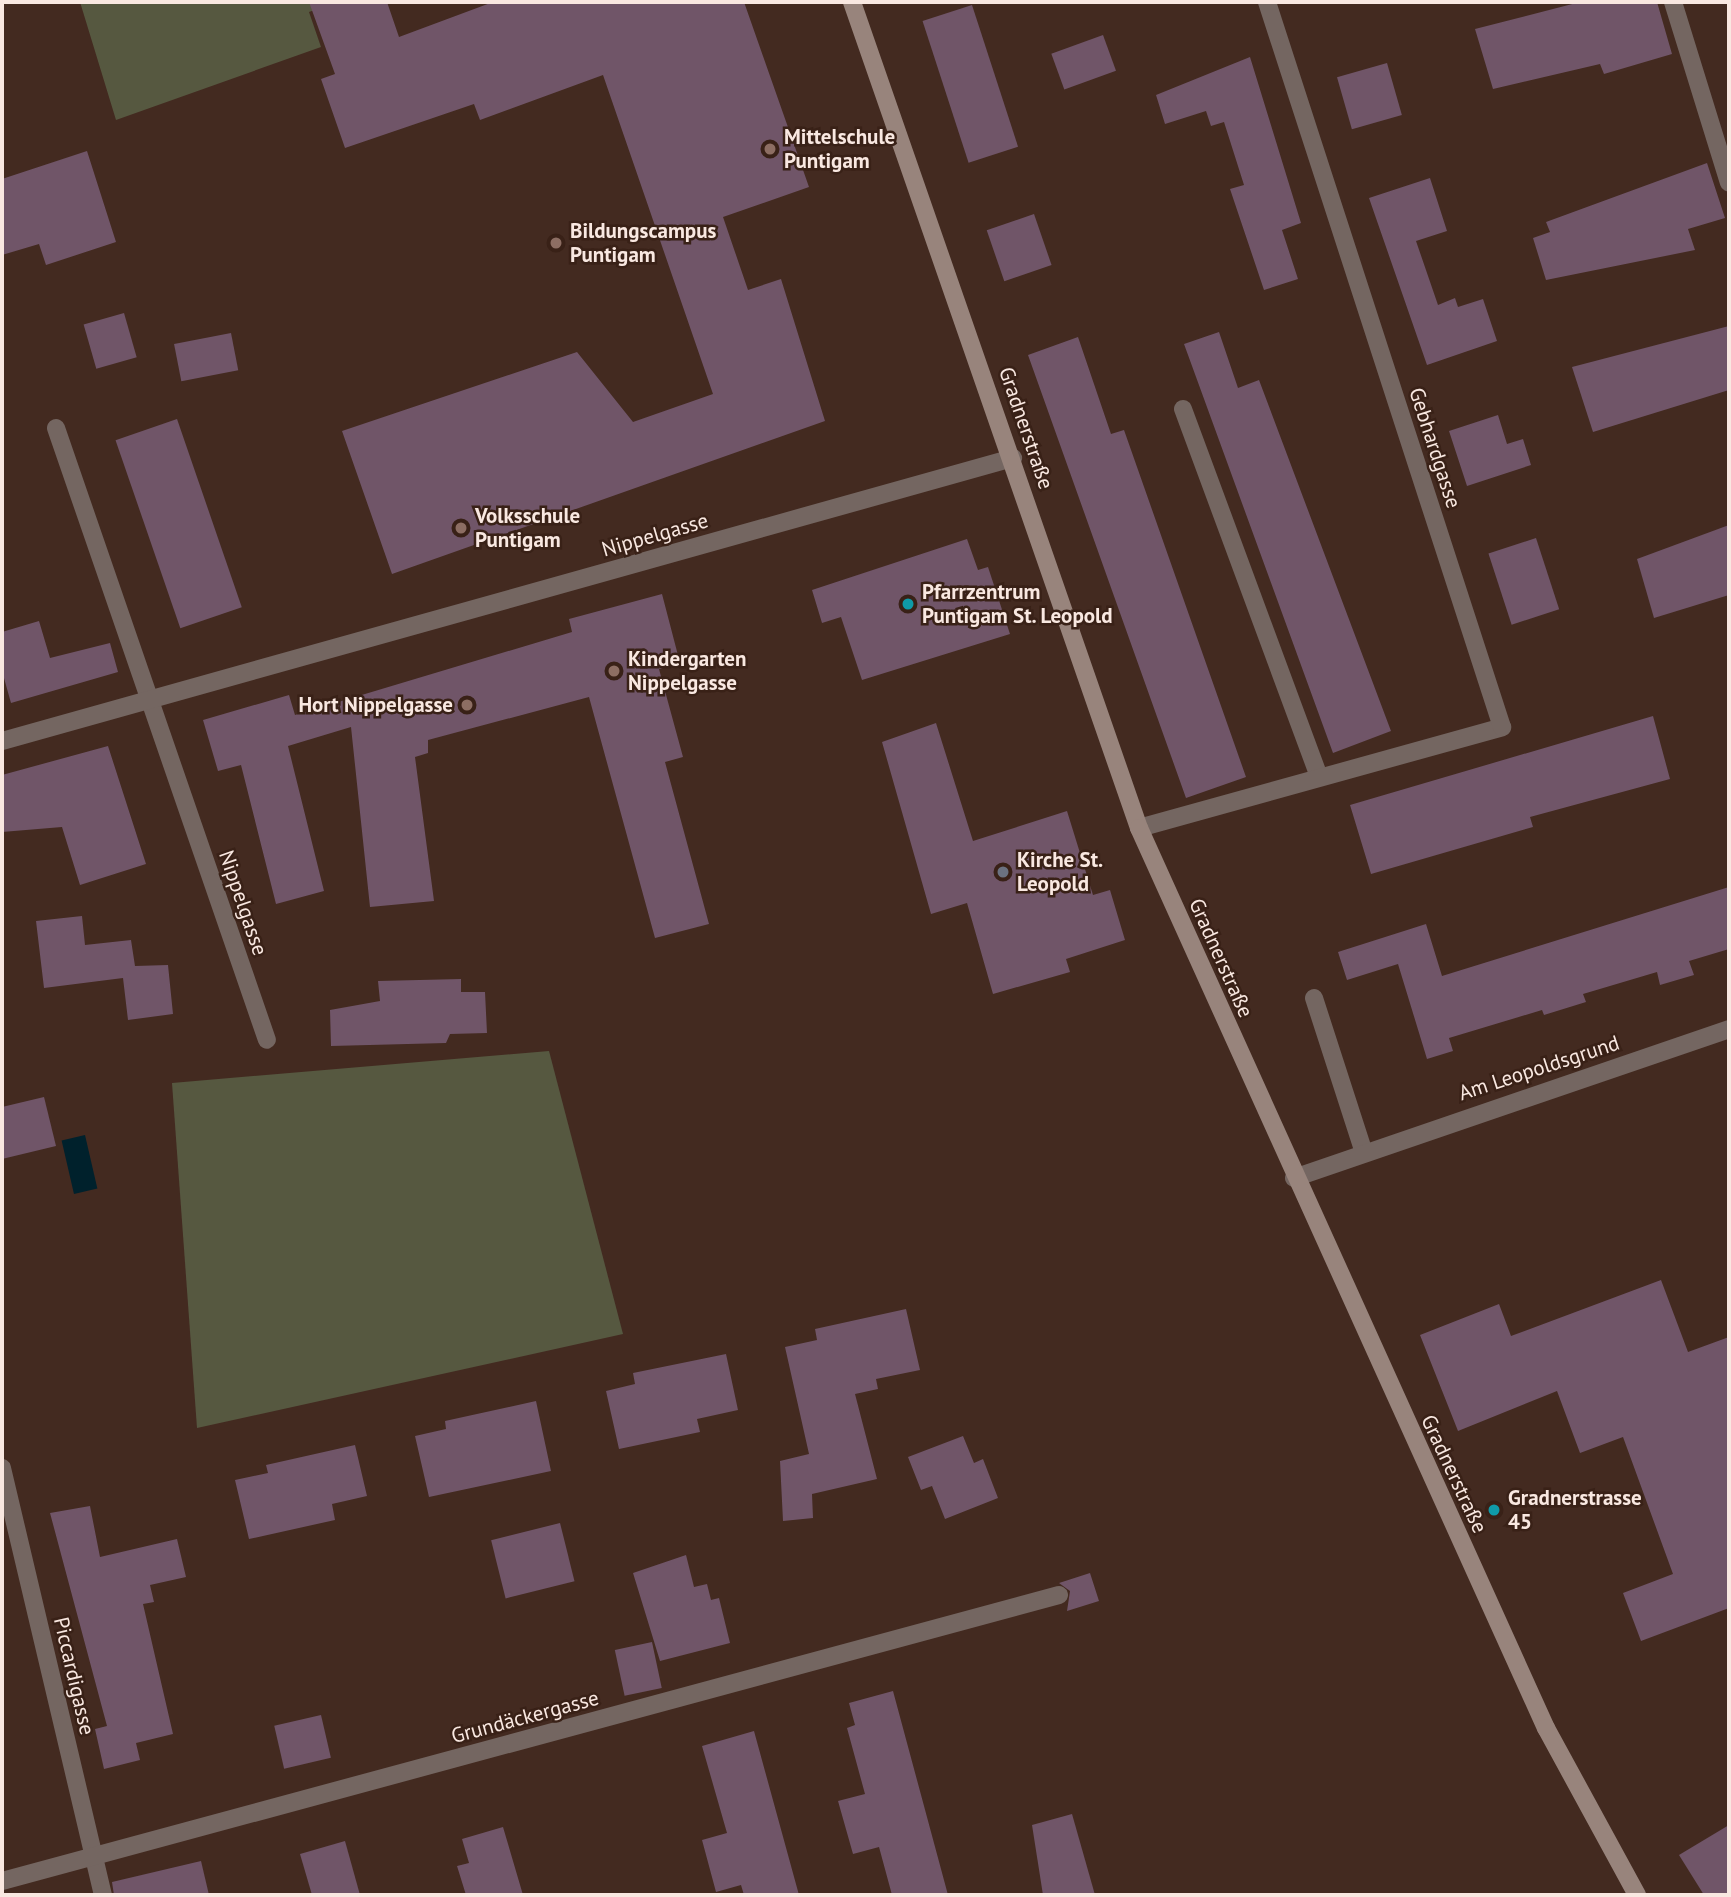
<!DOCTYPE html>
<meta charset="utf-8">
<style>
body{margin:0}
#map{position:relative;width:1731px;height:1897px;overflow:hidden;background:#432a20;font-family:"PT Sans",sans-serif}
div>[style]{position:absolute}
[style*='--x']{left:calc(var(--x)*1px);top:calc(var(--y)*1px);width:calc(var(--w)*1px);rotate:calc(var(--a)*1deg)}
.green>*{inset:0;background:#565840}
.water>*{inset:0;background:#00212c;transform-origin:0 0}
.building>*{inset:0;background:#705568;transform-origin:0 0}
.minor>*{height:18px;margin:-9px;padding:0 9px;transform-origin:9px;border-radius:9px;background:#746661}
.secondary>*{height:18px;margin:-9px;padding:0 9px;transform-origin:9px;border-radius:9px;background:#98847c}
.dots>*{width:19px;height:19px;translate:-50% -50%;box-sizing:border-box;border:4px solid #392117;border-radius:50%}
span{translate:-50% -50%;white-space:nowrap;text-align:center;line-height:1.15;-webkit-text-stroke:5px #392117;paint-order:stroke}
.poi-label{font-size:21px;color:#f9e8e1;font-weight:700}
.left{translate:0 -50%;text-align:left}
.right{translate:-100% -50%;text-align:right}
.street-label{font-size:21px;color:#f9e8e1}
.frame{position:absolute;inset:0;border:4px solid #f9e8e1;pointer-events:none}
</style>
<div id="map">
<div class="green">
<i style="clip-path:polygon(80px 2px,336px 2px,309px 12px,321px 47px,116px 120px)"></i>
<i style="clip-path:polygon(549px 1051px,623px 1334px,197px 1428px,172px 1083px)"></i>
</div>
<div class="water">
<i style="left:85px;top:1135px;width:55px;height:24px;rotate:77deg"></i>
</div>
<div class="building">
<i style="clip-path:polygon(309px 2px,387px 2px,399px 37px,493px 2px,744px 2px,809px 187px,723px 217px,748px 290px,781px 279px,825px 421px,392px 574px,342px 431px,577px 352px,633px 422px,713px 394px,603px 75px,480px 120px,474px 104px,345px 148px,321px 79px,335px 74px)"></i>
<i style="clip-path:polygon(1580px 2px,1657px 2px,1672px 54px,1604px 74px,1600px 64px,1493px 89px,1475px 29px)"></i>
<i style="left:972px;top:5px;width:149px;height:52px;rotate:72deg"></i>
<i style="left:1103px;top:35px;width:38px;height:55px;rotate:70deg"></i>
<i style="clip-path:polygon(1250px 57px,1301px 223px,1282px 230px,1298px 279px,1264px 290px,1230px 189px,1244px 185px,1224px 122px,1211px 126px,1206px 111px,1165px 124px,1156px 95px)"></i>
<i style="left:1387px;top:63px;width:54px;height:52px;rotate:74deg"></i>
<i style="clip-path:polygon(87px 151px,116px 242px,46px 265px,39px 244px,2px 255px,2px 179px)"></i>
<i style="clip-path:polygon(1707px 163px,1725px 218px,1688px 229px,1695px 250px,1546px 280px,1533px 238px,1550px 232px,1546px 222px)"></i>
<i style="clip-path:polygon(1430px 178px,1447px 231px,1416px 241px,1438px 305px,1455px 298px,1458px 307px,1483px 299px,1497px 341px,1427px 365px,1369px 198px)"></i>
<i style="left:1034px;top:214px;width:54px;height:50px;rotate:71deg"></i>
<i style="left:124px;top:313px;width:46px;height:42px;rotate:74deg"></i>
<i style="clip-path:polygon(1729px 326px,1729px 390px,1593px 432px,1572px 367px)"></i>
<i style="clip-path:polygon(1219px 332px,1238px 388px,1259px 380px,1391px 731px,1333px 753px,1184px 344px)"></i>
<i style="left:231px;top:333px;width:38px;height:58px;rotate:79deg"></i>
<i style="clip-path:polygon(1078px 337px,1111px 434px,1124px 430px,1246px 777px,1186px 798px,1028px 355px)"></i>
<i style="clip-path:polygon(1498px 415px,1507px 444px,1523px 439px,1531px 465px,1467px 486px,1449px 431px)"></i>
<i style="left:177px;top:419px;width:199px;height:65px;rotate:71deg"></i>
<i style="clip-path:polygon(1729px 525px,1729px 595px,1654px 618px,1637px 559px)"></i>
<i style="left:1536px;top:538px;width:75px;height:50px;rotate:72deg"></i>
<i style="clip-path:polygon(967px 539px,978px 570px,988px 567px,1010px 634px,862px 680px,841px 617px,822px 623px,812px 590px)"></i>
<i style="clip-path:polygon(662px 594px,680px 663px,659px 669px,683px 757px,665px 762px,709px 924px,655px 938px,589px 697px,428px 740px,428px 753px,415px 757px,434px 901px,370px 907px,351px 727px,288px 746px,324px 891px,276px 904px,241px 765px,218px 771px,203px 720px,289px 695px,295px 715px,572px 632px,569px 619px)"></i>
<i style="clip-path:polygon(39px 621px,50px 658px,110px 643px,118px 672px,11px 703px,2px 671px,2px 632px)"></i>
<i style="clip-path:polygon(1653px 716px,1670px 779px,1530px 817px,1533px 827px,1371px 874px,1350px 805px)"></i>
<i style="clip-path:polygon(936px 723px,973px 841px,1067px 811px,1093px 895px,1110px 890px,1125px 940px,1066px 959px,1070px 972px,993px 994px,967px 903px,931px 914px,882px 742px)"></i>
<i style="clip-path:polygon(108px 746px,146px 864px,80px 885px,62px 827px,2px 832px,2px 775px)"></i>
<i style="clip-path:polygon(1729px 887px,1729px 949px,1689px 961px,1694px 975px,1660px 985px,1657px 972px,1583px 994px,1586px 1002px,1544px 1015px,1542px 1010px,1449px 1038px,1453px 1051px,1427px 1059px,1398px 964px,1347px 980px,1338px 952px,1426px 924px,1442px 976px)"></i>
<i style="clip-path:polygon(82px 916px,85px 945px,131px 940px,135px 966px,168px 965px,173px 1014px,128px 1020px,123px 978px,44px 988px,36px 921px)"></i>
<i style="clip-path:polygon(461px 979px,461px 992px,485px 992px,487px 1033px,450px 1034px,446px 1043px,331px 1046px,330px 1010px,380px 1001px,378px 981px)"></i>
<i style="clip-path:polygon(44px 1097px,56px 1146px,2px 1159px,2px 1107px)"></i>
<i style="clip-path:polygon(1661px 1280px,1688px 1352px,1729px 1337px,1729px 1608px,1641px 1641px,1623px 1593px,1673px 1574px,1623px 1437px,1580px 1453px,1557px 1391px,1458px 1431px,1420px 1335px,1499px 1304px,1511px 1336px)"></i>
<i style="clip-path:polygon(906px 1309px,920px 1370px,876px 1379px,878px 1389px,855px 1394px,877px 1479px,812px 1494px,813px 1518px,783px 1521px,780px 1461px,809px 1454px,785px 1347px,817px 1340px,815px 1329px)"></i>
<i style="clip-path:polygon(726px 1354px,738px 1410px,697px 1419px,700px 1432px,619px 1449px,606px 1391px,635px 1384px,633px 1373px)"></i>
<i style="clip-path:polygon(536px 1401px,551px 1471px,429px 1497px,415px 1436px,446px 1429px,445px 1421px)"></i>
<i style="clip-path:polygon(963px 1436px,974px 1463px,983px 1459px,998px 1498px,945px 1519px,932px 1486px,921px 1490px,908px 1457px)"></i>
<i style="clip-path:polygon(355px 1445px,367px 1496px,332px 1504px,335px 1520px,249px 1539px,235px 1480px,268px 1473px,266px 1465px)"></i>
<i style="clip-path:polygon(90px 1506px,100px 1557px,177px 1539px,186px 1577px,150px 1585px,154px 1602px,143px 1604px,173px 1734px,136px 1743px,140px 1760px,104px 1769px,95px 1729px,107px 1726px,50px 1513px)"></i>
<i style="left:560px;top:1523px;width:60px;height:71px;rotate:76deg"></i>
<i style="clip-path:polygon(686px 1555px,694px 1587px,707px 1584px,711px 1600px,719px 1598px,730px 1643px,660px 1661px,633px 1573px)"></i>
<i style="clip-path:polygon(1090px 1573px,1099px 1601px,1067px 1611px,1070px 1591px,1059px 1583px)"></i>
<i style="left:652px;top:1642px;width:47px;height:38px;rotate:78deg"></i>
<i style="clip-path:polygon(893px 1691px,948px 1895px,892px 1895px,879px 1847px,853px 1854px,838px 1801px,865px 1794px,847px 1728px,855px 1725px,849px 1703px)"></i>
<i style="left:321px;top:1715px;width:44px;height:48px;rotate:77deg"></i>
<i style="clip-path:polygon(754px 1731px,799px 1895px,744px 1895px,741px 1885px,716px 1892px,702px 1840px,727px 1833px,702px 1746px)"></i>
<i style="clip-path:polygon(1072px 1814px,1095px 1895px,1043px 1895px,1032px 1825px)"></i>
<i style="clip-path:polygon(1729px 1825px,1729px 1895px,1704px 1895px,1679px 1855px)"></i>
<i style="clip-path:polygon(503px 1827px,523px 1895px,466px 1895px,457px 1866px,469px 1863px,462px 1839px)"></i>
<i style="clip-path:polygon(345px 1841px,360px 1895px,312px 1895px,300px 1854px)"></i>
<i style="clip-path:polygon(201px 1861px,209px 1895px,114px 1895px,112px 1882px)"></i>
</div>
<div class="minor">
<i style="--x:1673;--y:2;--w:189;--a:72.8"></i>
<i style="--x:1183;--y:409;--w:389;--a:69.7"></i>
<i style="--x:56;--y:428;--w:647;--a:70.98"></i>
<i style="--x:2;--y:741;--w:1050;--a:-15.64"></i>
<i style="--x:1139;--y:828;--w:377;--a:-15.5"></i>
<i style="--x:1502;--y:727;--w:762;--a:-107.96"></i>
<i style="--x:1314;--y:998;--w:160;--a:72.1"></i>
<i style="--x:1294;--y:1178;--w:460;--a:-18.9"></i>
<i style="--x:2;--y:1468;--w:439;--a:76.7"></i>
<i style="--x:2;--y:1881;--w:1095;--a:-15.14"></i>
</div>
<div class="secondary">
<i style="--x:852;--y:2;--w:874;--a:70.84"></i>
<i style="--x:1139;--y:828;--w:988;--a:65.67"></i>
<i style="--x:1546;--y:1728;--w:190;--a:61.4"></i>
</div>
<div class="dots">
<i style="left:770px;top:149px;background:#8d6e63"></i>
<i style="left:556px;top:243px;background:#8d6e63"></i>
<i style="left:461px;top:528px;background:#8d6e63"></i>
<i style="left:908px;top:604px;background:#0f9aa8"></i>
<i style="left:614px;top:671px;background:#8d6e63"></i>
<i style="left:467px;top:705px;background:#8d6e63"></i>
<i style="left:1003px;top:872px;background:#6b7280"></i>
<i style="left:1494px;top:1510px;background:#0f9aa8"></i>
</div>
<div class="poi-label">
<span class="left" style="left:784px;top:149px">Mittelschule<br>Puntigam</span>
<span class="left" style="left:570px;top:243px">Bildungscampus<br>Puntigam</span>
<span class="left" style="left:475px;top:528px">Volksschule<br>Puntigam</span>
<span class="left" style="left:922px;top:604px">Pfarrzentrum<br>Puntigam St. Leopold</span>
<span class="left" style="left:628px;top:671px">Kindergarten<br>Nippelgasse</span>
<span class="right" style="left:453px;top:705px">Hort Nippelgasse</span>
<span class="left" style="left:1017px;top:872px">Kirche St.<br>Leopold</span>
<span class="left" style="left:1508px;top:1510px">Gradnerstrasse<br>45</span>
</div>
<div class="street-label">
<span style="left:1026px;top:428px;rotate:71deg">Gradnerstraße</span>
<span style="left:1435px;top:448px;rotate:72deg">Gebhardgasse</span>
<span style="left:655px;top:535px;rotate:-16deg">Nippelgasse</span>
<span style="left:243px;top:903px;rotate:71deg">Nippelgasse</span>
<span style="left:1221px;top:958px;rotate:66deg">Gradnerstraße</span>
<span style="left:1539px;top:1068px;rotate:-18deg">Am Leopoldsgrund</span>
<span style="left:1454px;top:1474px;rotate:65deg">Gradnerstraße</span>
<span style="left:74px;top:1676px;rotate:77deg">Piccardigasse</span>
<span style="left:525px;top:1717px;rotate:-15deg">Grundäckergasse</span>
</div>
<div class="frame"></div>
</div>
